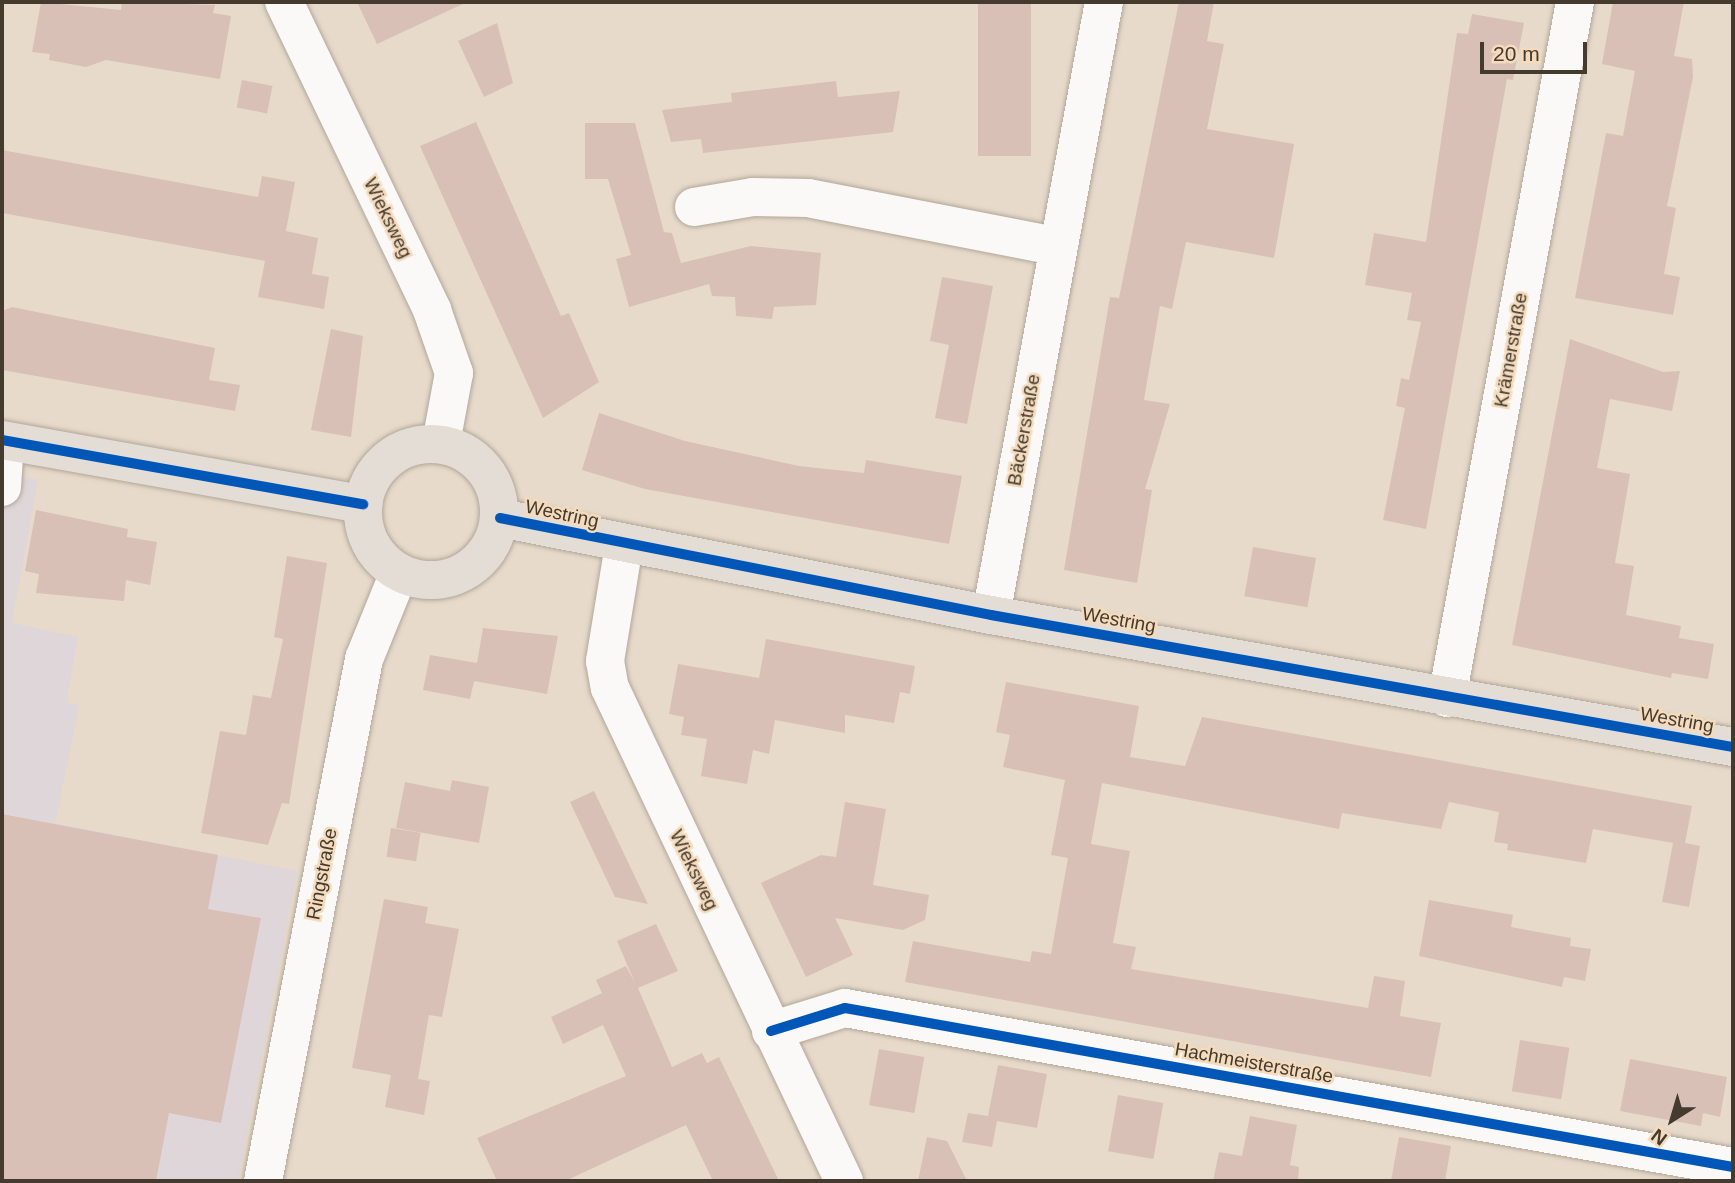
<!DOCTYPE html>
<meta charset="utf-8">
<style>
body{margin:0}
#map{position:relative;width:1735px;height:1183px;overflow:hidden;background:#e7daca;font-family:Helvetica,sans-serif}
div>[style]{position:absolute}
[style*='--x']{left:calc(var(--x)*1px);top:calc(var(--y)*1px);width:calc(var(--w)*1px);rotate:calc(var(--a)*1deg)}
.industrial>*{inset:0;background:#dfd6da}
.building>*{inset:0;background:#d9c0b7;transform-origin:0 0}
.roads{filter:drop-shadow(0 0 2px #b2a79b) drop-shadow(0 0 2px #b2a79b)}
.minor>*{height:38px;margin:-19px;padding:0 19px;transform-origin:19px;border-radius:19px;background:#fbf9f7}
.major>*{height:38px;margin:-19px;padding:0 19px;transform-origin:19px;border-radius:19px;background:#e4ddd6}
.major>.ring{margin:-19px;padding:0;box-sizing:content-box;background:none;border:38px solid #e4ddd6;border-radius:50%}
.cycleway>*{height:10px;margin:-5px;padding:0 5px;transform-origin:5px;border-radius:5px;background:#0057b8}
span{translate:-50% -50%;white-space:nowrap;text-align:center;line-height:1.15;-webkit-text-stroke:5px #f4dbbd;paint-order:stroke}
.street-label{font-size:19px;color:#443a2e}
.frame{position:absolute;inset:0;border:4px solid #443a2e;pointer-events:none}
.north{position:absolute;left:1637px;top:1085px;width:70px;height:70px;-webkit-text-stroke:5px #f4dbbd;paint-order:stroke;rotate:217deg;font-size:19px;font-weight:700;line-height:28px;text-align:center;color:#443a2e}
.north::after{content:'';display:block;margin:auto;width:24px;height:32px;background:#443a2e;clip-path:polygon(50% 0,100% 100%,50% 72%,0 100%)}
.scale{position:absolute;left:1480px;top:42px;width:107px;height:32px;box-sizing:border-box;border:4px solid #443a2e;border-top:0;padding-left:9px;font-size:21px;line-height:24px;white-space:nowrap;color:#443a2e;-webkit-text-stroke:5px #f4dbbd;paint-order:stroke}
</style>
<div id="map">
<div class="industrial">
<i style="clip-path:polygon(2px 474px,38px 480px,12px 623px,78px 637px,66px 703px,79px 705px,55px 823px,297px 871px,238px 1181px,2px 1181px)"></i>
</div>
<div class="building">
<i style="clip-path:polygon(41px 2px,121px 10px,122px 2px,215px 5px,213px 13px,231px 16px,220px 79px,106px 60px,86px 67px,49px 60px,50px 54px,32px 52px)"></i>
<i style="clip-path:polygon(357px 2px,467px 2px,377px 44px)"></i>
<i style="left:978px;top:2px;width:53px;height:154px"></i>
<i style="clip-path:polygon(1179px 2px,1214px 2px,1207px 41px,1224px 44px,1207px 129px,1294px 144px,1274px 258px,1186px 242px,1172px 309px,1160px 306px,1144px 400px,1170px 404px,1145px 489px,1152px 490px,1137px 583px,1064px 570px,1110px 297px,1119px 298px)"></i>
<i style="clip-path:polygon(1613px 2px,1684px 2px,1674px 56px,1692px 59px,1693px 77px,1667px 206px,1676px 208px,1664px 274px,1680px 277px,1673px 315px,1575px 298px,1606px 133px,1623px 136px,1635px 71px,1602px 64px)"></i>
<i style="clip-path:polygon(1472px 14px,1524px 23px,1513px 80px,1507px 79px,1426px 529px,1383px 520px,1405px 408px,1396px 406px,1401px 378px,1409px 380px,1421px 322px,1407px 320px,1412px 293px,1365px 285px,1374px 233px,1426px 242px,1457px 33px,1468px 34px)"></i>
<i style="clip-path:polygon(497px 23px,513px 83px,484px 97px,458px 41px)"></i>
<i style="left:242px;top:80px;width:31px;height:28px;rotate:11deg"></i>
<i style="clip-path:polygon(836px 81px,838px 97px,900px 91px,893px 132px,703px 153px,701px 139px,671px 142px,662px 110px,732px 102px,731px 93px)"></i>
<i style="clip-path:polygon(476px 122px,561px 316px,569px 313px,599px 382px,543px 418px,420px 146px)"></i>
<i style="clip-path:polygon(585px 123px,635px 123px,664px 232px,672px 233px,681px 263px,751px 246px,821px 253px,816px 305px,774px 307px,772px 319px,736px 316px,735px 297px,712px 296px,709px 284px,629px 307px,616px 259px,631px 255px,608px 179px,585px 179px)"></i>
<i style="clip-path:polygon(2px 150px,258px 197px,262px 176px,295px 182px,286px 231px,318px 238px,312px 274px,329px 277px,324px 309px,258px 297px,265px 261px,2px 213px)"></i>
<i style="clip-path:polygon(942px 277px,993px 286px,967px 424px,935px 418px,949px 345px,930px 341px)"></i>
<i style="clip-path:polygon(12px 307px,215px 348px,209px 380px,240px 385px,235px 411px,2px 370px,2px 311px)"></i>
<i style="clip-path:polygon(331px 329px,363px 336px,351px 437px,311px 430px)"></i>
<i style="clip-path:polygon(1570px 339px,1663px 372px,1680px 371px,1672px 411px,1610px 399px,1597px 468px,1630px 474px,1615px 563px,1634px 566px,1626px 615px,1681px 626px,1679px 638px,1714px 644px,1708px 679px,1672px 673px,1671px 678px,1512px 645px)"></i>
<i style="clip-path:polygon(599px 413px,685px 441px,799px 466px,864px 473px,866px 460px,962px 476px,949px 544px,645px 489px,582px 470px)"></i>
<i style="clip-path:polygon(36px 510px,128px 529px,127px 537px,157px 542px,150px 585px,126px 580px,124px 601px,36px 593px,39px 574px,25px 571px)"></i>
<i style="left:1253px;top:547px;width:64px;height:50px;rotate:10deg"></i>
<i style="clip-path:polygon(287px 556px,327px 563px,289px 804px,282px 803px,268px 845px,201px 833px,220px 731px,246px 735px,253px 695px,271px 698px,283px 639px,274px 637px)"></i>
<i style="clip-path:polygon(483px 628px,558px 636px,547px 694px,474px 681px,470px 699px,423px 690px,430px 655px,477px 663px)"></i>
<i style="clip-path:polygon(766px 639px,915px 666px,910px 694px,900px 692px,894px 723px,845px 715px,845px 733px,775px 720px,769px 754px,753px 750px,747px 784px,701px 776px,707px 739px,681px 735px,684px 717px,669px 714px,678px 664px,759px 678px)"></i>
<i style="clip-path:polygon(1006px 682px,1139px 706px,1130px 757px,1185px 766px,1202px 717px,1692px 806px,1685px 843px,1700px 846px,1689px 907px,1662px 902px,1673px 843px,1593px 829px,1586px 863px,1507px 850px,1508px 844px,1494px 842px,1499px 812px,1449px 802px,1441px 829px,1342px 813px,1339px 829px,1102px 783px,1091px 844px,1130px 851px,1113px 943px,1136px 947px,1131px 969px,1368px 1008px,1374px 976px,1405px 981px,1400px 1016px,1441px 1023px,1431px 1077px,905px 982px,913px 941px,1030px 962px,1032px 951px,1051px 954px,1068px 858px,1051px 855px,1065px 780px,1003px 767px,1010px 735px,996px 732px)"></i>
<i style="clip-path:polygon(452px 780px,489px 787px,479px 843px,396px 828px,405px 782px,450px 791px)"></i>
<i style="clip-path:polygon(594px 791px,648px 904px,615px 897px,570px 802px)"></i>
<i style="clip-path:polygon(845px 802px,886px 809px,873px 885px,929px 895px,925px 920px,903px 930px,835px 918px,853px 955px,806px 977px,761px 883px,821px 855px,836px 857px)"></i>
<i style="clip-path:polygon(2px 814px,218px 855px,208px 909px,261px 918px,221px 1123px,169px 1113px,156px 1181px,2px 1181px)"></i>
<i style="left:391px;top:828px;width:30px;height:29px;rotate:9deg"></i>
<i style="clip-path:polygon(384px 899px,428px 907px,425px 923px,459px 929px,442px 1017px,429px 1015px,418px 1079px,430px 1081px,424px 1115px,385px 1107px,391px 1075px,352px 1068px)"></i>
<i style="clip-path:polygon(1429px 900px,1513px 915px,1511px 927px,1571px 938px,1570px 946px,1591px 949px,1585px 981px,1564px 977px,1562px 987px,1419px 956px)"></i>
<i style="clip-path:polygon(656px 924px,678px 971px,638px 988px,672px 1067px,702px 1053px,707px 1063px,719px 1057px,779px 1181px,713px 1181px,686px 1125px,565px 1181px,497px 1181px,477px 1138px,626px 1076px,603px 1025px,563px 1044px,551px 1017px,602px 993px,596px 980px,626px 966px,635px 983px,617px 941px)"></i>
<i style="left:1520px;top:1040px;width:50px;height:52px;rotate:9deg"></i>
<i style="left:879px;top:1049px;width:46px;height:57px;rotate:10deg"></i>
<i style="clip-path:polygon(1630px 1059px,1727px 1077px,1720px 1117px,1703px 1113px,1701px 1126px,1620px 1111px)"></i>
<i style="clip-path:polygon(998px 1065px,1047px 1074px,1037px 1128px,997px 1121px,992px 1147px,962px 1142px,968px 1113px,988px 1116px)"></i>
<i style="left:1118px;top:1095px;width:46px;height:57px;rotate:10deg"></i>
<i style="clip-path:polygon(1250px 1116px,1297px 1125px,1290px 1165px,1299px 1167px,1298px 1181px,1213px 1181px,1219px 1152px,1242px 1156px)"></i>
<i style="clip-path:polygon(927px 1137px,947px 1141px,967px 1181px,918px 1181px)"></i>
<i style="clip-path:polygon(1399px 1137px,1451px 1146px,1445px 1181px,1391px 1181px)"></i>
</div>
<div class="roads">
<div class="minor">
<i style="--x:284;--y:2;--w:342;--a:64.3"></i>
<i style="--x:432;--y:310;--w:67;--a:70.8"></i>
<i style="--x:454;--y:373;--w:71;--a:100.5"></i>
<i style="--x:694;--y:207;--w:60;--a:-9.6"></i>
<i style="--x:753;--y:197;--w:55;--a:1"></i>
<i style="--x:808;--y:198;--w:253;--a:11"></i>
<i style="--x:2;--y:487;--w:46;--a:-86.3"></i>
<i style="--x:624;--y:545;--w:118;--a:99.3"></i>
<i style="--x:605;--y:661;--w:27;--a:80"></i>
<i style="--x:610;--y:688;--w:546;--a:64.61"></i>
<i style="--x:991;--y:615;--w:623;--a:-79.56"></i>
<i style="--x:1447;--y:698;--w:708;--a:-79.58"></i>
<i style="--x:771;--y:1031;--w:77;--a:-17.3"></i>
<i style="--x:845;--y:1008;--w:902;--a:10.15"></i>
<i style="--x:263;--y:1181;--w:532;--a:-79.05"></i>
<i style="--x:364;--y:659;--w:93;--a:-67.9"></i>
</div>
<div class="major">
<i style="--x:2;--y:440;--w:367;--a:10.1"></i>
<i class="ring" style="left:363px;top:444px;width:98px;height:98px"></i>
<i style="--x:500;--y:518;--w:500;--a:11.18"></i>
<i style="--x:991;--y:615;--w:754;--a:10.09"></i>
</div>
</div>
<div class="cycleway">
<i style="--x:2;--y:440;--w:367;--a:10.1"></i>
<i style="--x:500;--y:518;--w:500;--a:11.18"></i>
<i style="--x:991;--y:615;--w:754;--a:10.09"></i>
<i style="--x:771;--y:1031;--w:77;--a:-17.3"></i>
<i style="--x:845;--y:1008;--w:902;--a:10.15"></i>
</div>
<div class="street-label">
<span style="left:388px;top:218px;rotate:64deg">Wieksweg</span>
<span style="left:1511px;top:350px;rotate:-80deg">Krämerstraße</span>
<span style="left:1024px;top:430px;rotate:-80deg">Bäckerstraße</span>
<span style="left:562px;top:514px;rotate:12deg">Westring</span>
<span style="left:1119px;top:620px;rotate:10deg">Westring</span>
<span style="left:1677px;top:720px;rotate:10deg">Westring</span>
<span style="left:694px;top:870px;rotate:64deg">Wieksweg</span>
<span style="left:322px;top:874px;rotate:-79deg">Ringstraße</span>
<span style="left:1254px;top:1063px;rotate:10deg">Hachmeisterstraße</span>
</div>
<div class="frame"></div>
<div class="north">N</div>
<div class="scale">20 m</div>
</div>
